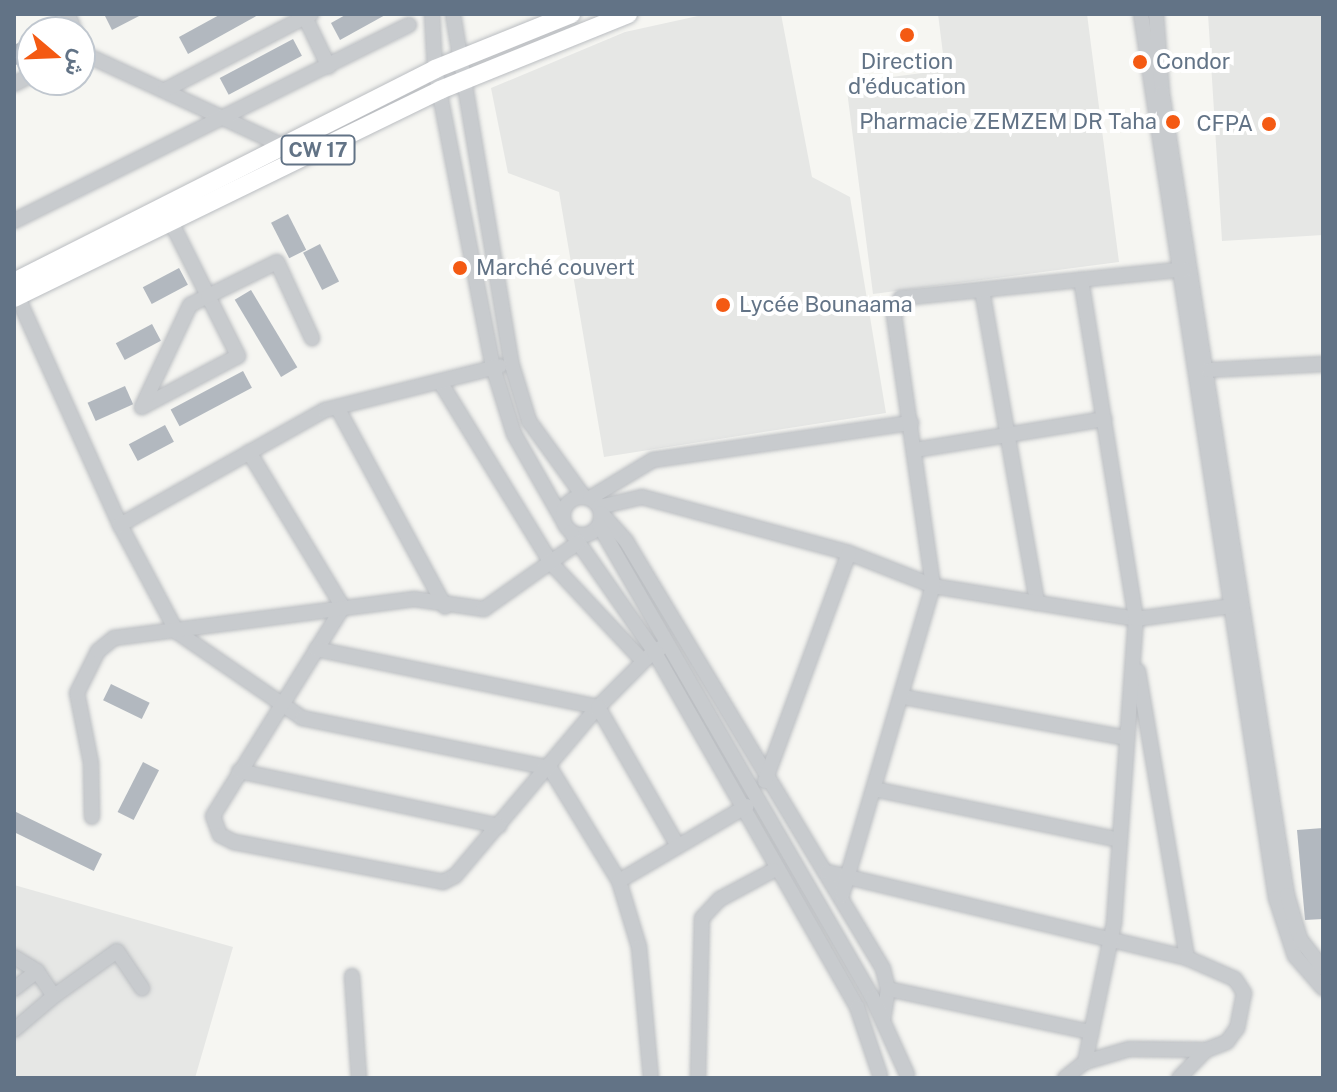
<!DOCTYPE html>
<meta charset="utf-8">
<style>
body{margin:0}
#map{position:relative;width:1337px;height:1092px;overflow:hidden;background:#f6f6f2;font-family:"Public Sans",Vazirmatn,sans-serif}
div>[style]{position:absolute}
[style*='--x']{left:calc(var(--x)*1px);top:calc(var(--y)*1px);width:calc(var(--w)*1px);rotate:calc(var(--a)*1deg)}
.built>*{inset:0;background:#e6e7e5}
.building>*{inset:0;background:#b2b8bf;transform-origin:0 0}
.roads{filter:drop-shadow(0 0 2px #babdc1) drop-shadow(0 0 2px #babdc1)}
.minor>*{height:14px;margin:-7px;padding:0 7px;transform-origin:7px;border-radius:7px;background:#c8cbce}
.minor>.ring{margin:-7px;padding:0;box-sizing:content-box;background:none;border:14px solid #c8cbce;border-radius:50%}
.major>*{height:18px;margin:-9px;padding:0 9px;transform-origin:9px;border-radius:9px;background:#fff}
.dots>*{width:22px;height:22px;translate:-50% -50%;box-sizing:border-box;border:4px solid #fff;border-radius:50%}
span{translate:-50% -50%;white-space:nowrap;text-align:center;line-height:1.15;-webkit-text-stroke:8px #fff;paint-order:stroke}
.shield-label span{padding:2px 6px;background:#fff;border:2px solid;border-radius:6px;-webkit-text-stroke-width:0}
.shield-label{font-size:20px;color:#627386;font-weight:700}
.poi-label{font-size:22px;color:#627386}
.left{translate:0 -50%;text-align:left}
.right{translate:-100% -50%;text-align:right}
.frame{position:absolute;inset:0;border:16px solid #627386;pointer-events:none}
.north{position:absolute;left:16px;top:16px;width:80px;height:80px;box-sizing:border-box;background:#fff;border:2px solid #c0c7cf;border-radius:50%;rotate:109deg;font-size:22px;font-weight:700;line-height:32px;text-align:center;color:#627386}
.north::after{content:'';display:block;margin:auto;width:28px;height:36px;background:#f45a13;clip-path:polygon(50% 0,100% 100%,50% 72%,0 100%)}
</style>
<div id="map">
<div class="built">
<i style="clip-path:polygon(707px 14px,781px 14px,812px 177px,850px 197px,886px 413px,604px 457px,559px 192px,508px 173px,491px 88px,625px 32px)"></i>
<i style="clip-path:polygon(938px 14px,1087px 14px,1119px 262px,873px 294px,846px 83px,945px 70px)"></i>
<i style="clip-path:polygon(1208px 14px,1323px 14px,1323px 235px,1222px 241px)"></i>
<i style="clip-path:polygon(14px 885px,233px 947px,195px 1078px,14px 1078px)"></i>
</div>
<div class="building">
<i style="clip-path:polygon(104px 14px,143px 14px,112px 30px)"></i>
<i style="clip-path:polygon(221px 14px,260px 14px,188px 54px,179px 37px)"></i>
<i style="clip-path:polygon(347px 14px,387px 14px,340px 40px,331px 23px)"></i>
<i style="clip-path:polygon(32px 36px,32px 57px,14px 66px,14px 45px)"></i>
<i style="left:293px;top:39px;width:19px;height:83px;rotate:62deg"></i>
<i style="left:288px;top:214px;width:40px;height:19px;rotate:63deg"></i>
<i style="left:320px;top:244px;width:42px;height:19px;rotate:63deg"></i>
<i style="left:179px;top:268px;width:19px;height:41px;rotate:62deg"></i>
<i style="left:251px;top:290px;width:90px;height:19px;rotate:59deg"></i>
<i style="left:152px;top:324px;width:19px;height:41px;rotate:62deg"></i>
<i style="left:243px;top:371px;width:19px;height:82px;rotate:62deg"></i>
<i style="left:125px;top:386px;width:20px;height:41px;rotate:66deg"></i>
<i style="left:165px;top:425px;width:19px;height:41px;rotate:62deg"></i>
<i style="left:111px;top:684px;width:43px;height:18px;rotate:26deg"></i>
<i style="left:143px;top:762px;width:18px;height:56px;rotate:27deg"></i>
<i style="left:14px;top:811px;width:98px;height:19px;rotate:26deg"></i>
<i style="clip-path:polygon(1323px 828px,1323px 919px,1305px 920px,1297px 830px)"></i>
</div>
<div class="roads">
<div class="minor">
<i style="--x:68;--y:14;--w:19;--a:69"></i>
<i style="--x:432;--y:14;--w:55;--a:86.9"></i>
<i style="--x:435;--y:69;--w:304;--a:79"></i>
<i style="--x:493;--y:367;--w:70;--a:72.6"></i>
<i style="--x:514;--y:434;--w:101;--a:60.4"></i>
<i style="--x:453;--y:14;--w:353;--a:80.5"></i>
<i style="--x:511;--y:362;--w:62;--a:73"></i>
<i style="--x:529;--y:421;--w:94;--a:54.1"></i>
<i style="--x:1141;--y:14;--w:894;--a:81.32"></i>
<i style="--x:1276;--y:898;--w:61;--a:71.9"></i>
<i style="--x:1295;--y:956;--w:43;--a:48.8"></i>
<i style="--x:1156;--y:14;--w:79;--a:85.7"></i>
<i style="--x:1162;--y:93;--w:812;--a:81.14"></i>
<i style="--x:1287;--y:895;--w:46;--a:73.5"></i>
<i style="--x:1300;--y:939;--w:37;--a:52"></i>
<i style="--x:305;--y:17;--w:55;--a:64.4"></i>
<i style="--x:80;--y:52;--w:224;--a:24.8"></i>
<i style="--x:14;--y:84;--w:20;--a:-27"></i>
<i style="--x:165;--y:90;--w:165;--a:-27.5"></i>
<i style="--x:167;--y:214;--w:159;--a:63.4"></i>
<i style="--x:238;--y:356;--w:109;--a:152"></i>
<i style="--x:142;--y:407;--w:113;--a:-64.8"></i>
<i style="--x:190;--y:305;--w:20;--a:-27"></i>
<i style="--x:208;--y:296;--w:77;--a:-26.2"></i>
<i style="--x:277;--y:262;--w:84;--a:65.3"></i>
<i style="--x:14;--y:221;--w:441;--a:-26.4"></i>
<i style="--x:14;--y:289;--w:259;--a:65.8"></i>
<i style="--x:120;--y:525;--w:121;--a:62"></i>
<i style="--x:177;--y:632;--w:152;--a:34.5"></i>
<i style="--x:302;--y:718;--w:253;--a:11.4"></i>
<i style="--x:550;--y:768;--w:132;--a:58.6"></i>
<i style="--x:619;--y:881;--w:69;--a:73.1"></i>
<i style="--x:639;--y:947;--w:132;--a:84.8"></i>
<i style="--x:982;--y:290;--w:318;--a:80"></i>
<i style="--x:1209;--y:370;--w:114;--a:-3"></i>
<i style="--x:442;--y:385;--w:209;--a:58.5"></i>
<i style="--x:551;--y:563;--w:134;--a:46.8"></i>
<i style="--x:337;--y:407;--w:227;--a:61.6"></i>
<i style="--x:915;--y:450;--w:192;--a:-9.3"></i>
<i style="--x:249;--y:452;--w:181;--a:58.8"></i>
<i style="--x:343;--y:607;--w:246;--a:121.9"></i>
<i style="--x:213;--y:816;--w:20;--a:70"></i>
<i style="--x:220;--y:835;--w:16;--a:27"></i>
<i style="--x:234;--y:842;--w:213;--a:10.8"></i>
<i style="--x:443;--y:882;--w:13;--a:-27"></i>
<i style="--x:455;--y:876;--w:221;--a:-49.8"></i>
<i style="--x:598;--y:707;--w:79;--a:-45"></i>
<i style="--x:654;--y:651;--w:14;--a:-25"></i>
<i class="ring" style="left:563px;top:497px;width:24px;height:24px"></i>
<i style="--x:590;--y:498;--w:74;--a:-31.1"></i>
<i style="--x:653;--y:460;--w:261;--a:-8.2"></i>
<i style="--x:599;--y:507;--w:44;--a:-13.1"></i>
<i style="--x:642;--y:497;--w:214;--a:15.1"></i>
<i style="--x:849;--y:553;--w:90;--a:21.4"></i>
<i style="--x:933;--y:586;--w:206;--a:9.2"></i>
<i style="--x:1136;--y:619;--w:105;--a:-7.7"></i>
<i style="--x:601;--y:513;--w:38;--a:48"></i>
<i style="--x:626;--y:541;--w:499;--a:59"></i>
<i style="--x:883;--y:969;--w:21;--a:76"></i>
<i style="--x:888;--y:989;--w:30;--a:99"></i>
<i style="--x:120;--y:525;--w:235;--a:-29.3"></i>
<i style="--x:325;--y:410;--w:180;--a:-14.1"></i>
<i style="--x:599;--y:525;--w:545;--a:59.96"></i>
<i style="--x:872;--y:997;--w:85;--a:65.6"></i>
<i style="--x:571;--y:532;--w:145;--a:55.1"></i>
<i style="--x:654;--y:651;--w:410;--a:60.3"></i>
<i style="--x:857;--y:1007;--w:72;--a:71.3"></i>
<i style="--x:316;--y:649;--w:288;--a:11.6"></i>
<i style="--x:598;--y:707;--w:160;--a:60.1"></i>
<i style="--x:1138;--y:671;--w:291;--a:80.3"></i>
<i style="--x:903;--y:697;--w:228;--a:10.4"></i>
<i style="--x:239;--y:771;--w:266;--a:11.9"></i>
<i style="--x:765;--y:781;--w:243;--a:-69.8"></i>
<i style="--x:874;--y:789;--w:251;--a:11.7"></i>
<i style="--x:92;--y:817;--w:54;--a:-91.1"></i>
<i style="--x:91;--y:763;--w:71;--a:-101.3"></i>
<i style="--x:77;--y:693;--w:47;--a:-63.4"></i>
<i style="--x:98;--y:651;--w:21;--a:-39"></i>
<i style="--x:114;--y:638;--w:303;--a:-7.4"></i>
<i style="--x:414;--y:599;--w:71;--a:8.1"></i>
<i style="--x:484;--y:609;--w:116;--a:-35.2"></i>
<i style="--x:827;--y:872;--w:370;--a:13.4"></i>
<i style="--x:1187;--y:958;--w:52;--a:23.6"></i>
<i style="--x:1235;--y:979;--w:17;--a:57"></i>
<i style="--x:1244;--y:993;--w:36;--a:101"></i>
<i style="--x:1237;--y:1028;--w:17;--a:126"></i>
<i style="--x:1227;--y:1042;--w:22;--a:159"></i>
<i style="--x:1206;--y:1050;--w:77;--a:-179.3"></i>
<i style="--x:1129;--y:1049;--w:46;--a:163.5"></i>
<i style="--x:619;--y:881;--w:148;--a:-30.4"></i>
<i style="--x:842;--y:895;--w:322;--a:-73.6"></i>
<i style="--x:933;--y:586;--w:273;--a:-98.2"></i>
<i style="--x:894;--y:316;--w:19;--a:-69"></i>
<i style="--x:901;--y:298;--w:285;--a:-5.8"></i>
<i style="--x:14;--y:957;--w:27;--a:31"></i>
<i style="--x:37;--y:971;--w:30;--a:56"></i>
<i style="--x:54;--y:996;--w:77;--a:-35.5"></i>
<i style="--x:117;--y:951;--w:45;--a:56"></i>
<i style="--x:352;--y:976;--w:102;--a:86.1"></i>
<i style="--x:14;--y:989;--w:29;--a:-38"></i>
<i style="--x:888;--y:989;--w:208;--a:12"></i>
<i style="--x:14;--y:1030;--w:52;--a:-40.4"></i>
<i style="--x:698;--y:1078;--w:160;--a:-88.6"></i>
<i style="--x:702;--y:918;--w:26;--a:-47"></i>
<i style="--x:720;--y:899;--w:61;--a:-28.2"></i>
<i style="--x:1065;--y:1078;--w:26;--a:-39"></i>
<i style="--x:1085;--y:1062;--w:142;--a:-78.2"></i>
<i style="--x:1114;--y:923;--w:305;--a:-85.9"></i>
<i style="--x:1136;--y:619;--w:344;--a:-99.2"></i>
<i style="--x:1179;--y:1078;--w:39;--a:-46"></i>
</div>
<div class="major">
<i style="--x:14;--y:282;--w:472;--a:-26.8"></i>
<i style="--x:435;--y:69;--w:147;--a:-22"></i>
<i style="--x:14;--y:298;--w:474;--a:-26"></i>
<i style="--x:440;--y:90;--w:203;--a:-22"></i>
</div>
</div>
<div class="dots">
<i style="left:907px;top:35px;background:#f45a13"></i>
<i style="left:1140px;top:62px;background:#f45a13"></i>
<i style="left:1173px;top:122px;background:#f45a13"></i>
<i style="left:1269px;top:124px;background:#f45a13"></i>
<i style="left:460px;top:268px;background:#f45a13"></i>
<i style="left:723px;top:305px;background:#f45a13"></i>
</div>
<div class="shield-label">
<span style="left:318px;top:150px">CW 17</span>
</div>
<div class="poi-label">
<span style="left:907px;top:74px">Direction<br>d'éducation</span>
<span class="left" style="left:1156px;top:62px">Condor</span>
<span class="right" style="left:1157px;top:122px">Pharmacie ZEMZEM DR Taha</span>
<span class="right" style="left:1253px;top:124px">CFPA</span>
<span class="left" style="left:476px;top:268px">Marché couvert</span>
<span class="left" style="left:739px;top:305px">Lycée Bounaama</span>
</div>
<div class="frame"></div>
<div class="north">ش</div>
</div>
